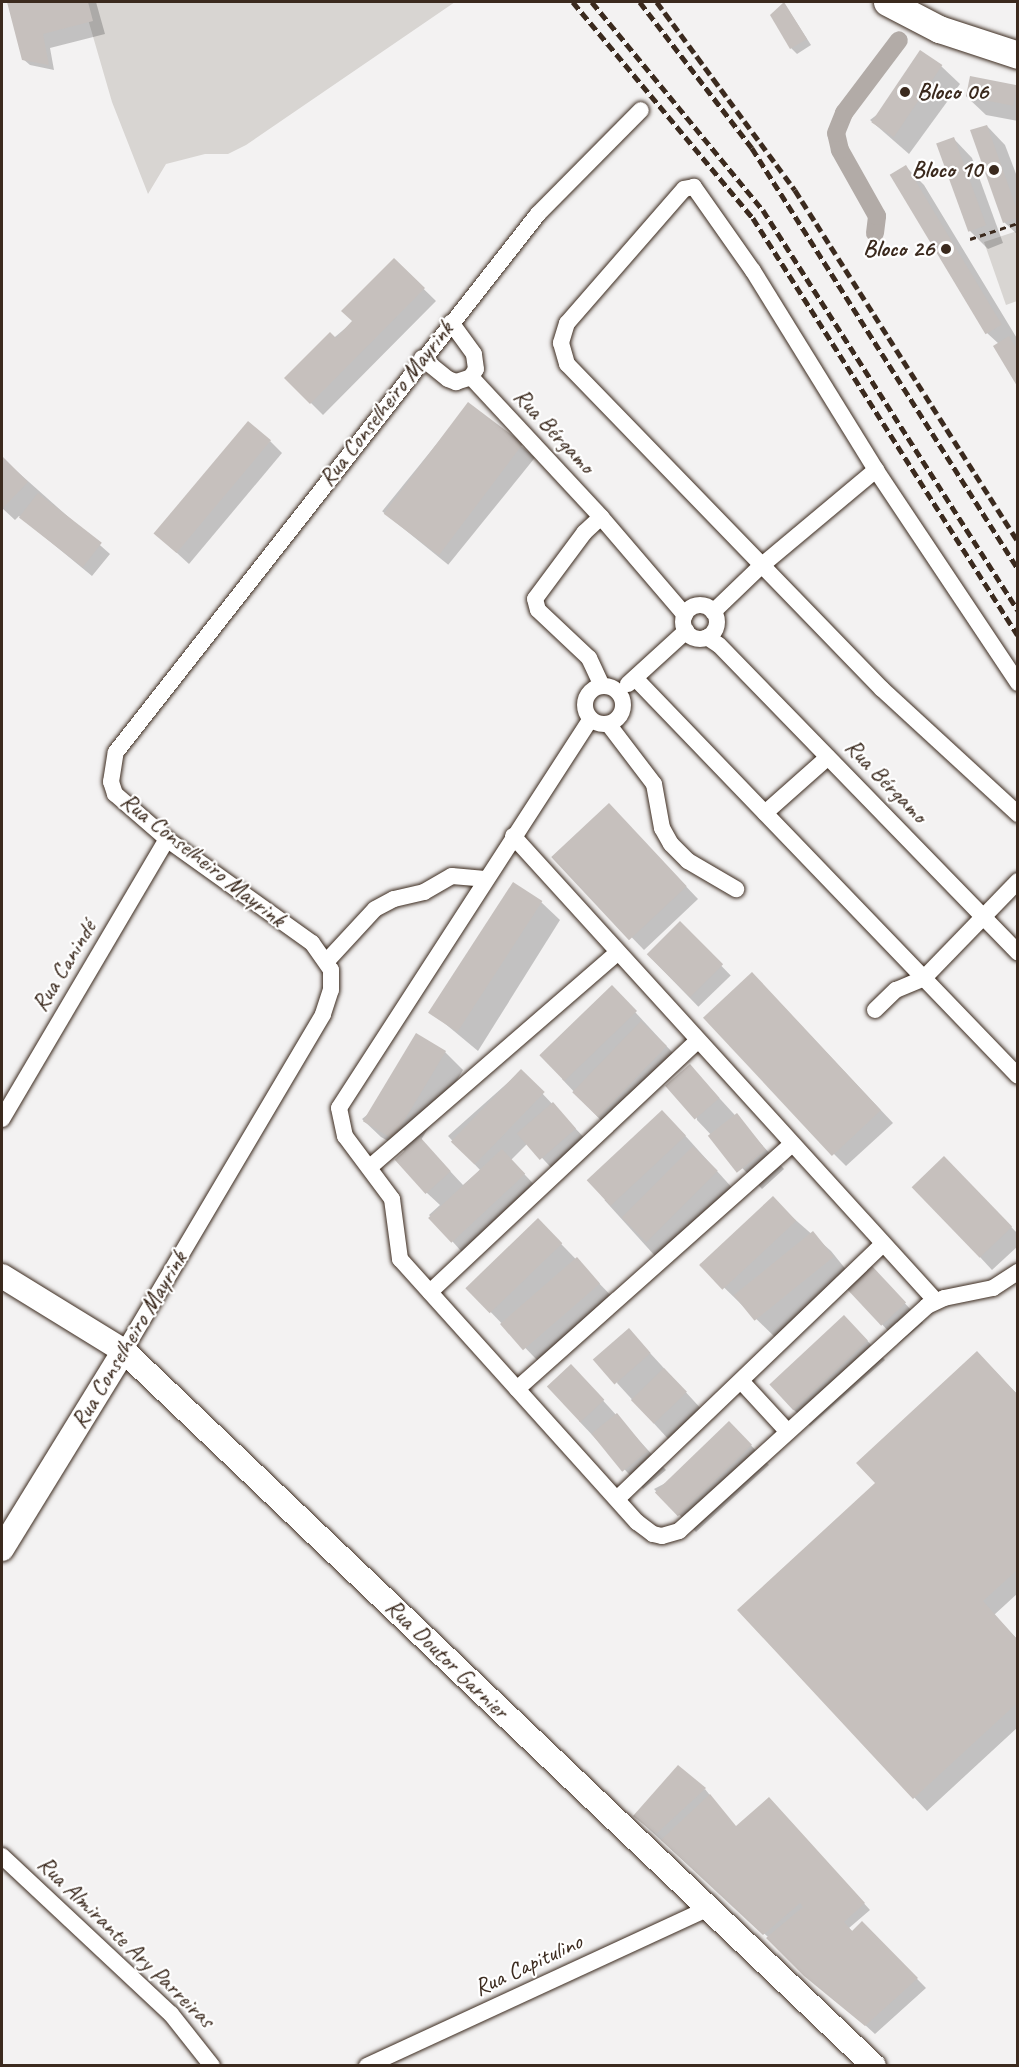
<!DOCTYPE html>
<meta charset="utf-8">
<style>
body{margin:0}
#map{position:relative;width:1019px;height:2067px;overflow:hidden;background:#f3f2f2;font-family:Caveat,sans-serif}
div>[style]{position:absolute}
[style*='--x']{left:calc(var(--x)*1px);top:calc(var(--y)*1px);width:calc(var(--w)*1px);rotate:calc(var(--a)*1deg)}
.green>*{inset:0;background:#d8d5d2}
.shadow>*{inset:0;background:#0003;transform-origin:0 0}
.canal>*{height:18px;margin:-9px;padding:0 9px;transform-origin:9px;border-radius:9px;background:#b2aba7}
.building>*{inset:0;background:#c6c0bd;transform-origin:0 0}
.path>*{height:3px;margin-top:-1.5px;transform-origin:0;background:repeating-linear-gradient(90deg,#3b2a1e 0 6px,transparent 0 10.5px)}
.roads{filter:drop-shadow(0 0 2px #3b2a1e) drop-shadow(0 0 2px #3b2a1e)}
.street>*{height:16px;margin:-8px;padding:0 8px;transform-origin:8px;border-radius:8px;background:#fff}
.street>.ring{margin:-8px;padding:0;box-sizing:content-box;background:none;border:16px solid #fff;border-radius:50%}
.secondary>*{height:24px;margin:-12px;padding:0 12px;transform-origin:12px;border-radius:12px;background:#fff}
.primary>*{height:27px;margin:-13.5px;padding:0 13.5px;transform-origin:13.5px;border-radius:13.5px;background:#fff}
.rail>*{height:4.5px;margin-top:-2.25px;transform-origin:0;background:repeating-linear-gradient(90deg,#3b2a1e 0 9px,transparent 0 13.5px)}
.dots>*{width:16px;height:16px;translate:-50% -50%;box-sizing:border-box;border:3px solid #fff;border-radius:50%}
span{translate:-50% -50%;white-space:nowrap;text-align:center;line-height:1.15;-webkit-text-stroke:4.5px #fff;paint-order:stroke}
.poi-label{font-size:24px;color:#3b2a1e;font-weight:700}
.left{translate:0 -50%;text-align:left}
.right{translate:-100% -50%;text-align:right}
.street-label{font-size:24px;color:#3b2a1e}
.frame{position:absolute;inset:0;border:3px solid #3b2a1e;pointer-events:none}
</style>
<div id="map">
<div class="green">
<i style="clip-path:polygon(83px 2px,455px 2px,246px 145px,228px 154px,205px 154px,166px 164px,148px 194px,112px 102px)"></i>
<i style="clip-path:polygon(1017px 231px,1017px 301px,1006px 305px,984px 242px)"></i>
</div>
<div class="shadow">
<i style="clip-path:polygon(8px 2px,96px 2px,105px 34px,50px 48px,54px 70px,30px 65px,23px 59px)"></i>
<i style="clip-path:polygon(784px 3px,811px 45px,797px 54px,791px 48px)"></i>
<i style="clip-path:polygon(941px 66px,960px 84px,909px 154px,870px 120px)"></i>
<i style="clip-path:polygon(971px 78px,1018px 87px,1018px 121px,986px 115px,967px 97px)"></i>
<i style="clip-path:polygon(987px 126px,1005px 145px,1018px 179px,1018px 235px,1004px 222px)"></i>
<i style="clip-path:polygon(954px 139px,972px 158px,1003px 243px,988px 249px,969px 230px)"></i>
<i style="clip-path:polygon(906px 167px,924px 185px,1018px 340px,1018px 383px,995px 346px,999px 344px,987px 333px)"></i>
<i style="clip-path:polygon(394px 260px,436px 301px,323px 415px,286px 378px,354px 321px)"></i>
<i style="left:469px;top:404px;width:85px;height:138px;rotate:39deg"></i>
<i style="clip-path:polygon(270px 441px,282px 453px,189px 564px,155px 533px)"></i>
<i style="clip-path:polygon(2px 458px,110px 554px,92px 576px,19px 516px,15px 520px,2px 508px)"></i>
<i style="clip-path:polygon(621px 818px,698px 899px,644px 950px,554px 857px)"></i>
<i style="clip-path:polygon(541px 902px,560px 920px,478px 1051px,431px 1012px)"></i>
<i style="left:680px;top:923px;width:73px;height:45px;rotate:46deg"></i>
<i style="clip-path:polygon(764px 986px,893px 1123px,846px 1166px,834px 1154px)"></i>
<i style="clip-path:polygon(612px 987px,684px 1065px,611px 1131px,562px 1079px)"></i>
<i style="clip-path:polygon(445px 1052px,463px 1070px,421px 1140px,463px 1185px,480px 1170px,448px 1136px,521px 1071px,593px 1147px,561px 1178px,528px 1143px,511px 1160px,542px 1193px,469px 1260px,429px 1215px,440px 1205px,427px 1193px,405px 1151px,381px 1137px,362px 1119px)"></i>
<i style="clip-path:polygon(690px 1066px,784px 1169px,762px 1189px,697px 1120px)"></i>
<i style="left:681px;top:1131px;width:80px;height:103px;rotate:48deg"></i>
<i style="clip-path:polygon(956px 1170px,1018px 1234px,1018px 1246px,992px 1270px,980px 1257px)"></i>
<i style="clip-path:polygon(791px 1216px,831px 1251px,852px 1277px,781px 1343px,700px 1264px)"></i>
<i style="left:538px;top:1220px;width:115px;height:98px;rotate:46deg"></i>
<i style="clip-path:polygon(890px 1287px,923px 1323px,899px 1343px,850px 1289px)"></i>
<i style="clip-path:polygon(629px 1330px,704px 1412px,670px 1441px,617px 1383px)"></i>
<i style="clip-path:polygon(862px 1335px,885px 1360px,810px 1426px,792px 1408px)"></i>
<i style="clip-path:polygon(990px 1366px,1018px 1395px,1018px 1593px,994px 1615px,1018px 1640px,1018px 1727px,927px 1811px,739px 1610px,877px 1483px)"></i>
<i style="clip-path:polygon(589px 1385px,666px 1470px,643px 1489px,579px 1421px)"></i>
<i style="clip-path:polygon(747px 1441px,769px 1465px,696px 1532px,654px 1489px)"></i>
<i style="clip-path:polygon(705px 1789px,736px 1828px,775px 1805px,870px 1910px,849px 1928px,853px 1932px,862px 1923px,926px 1988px,875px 2034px,641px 1822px)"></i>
</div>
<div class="canal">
<i style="--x:875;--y:233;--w:17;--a:-83"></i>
<i style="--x:877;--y:216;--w:76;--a:-119.3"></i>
<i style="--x:840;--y:150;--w:17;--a:-103"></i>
<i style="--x:836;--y:133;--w:22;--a:-68"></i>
<i style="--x:844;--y:113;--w:91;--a:-53"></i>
</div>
<div class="building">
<i style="clip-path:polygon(7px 2px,88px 2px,93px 21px,43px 34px,49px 65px,22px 60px)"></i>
<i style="clip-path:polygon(784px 2px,807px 39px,790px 49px,770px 15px)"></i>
<i style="left:920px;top:50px;width:27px;height:87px;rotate:34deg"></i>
<i style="left:970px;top:76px;width:48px;height:21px;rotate:11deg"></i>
<i style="clip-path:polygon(987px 125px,1017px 210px,1017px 218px,1003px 223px,970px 130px)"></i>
<i style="left:954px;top:137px;width:94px;height:19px;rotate:70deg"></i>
<i style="left:906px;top:165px;width:186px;height:19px;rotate:59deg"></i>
<i style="clip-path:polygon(394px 258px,425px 288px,310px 404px,284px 378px,330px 332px,336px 338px,352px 321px,341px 311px)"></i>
<i style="clip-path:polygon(1009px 336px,1017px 350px,1017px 386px,993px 346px)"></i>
<i style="left:468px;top:402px;width:69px;height:140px;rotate:37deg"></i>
<i style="left:248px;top:421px;width:30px;height:147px;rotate:40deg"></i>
<i style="clip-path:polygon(2px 456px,28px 482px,2px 509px)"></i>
<i style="left:38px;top:493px;width:81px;height:31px;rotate:38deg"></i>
<i style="left:609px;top:803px;width:114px;height:79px;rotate:47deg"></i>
<i style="left:513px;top:882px;width:35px;height:156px;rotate:33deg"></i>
<i style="left:680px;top:921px;width:61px;height:47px;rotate:45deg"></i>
<i style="left:752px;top:972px;width:189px;height:67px;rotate:47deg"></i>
<i style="left:612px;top:985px;width:36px;height:101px;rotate:46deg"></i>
<i style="left:641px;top:1021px;width:36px;height:99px;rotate:44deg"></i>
<i style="left:416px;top:1033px;width:35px;height:103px;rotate:31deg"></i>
<i style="left:690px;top:1064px;width:45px;height:33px;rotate:49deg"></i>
<i style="left:521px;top:1069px;width:33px;height:101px;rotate:44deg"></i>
<i style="left:553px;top:1102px;width:35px;height:48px;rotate:49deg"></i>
<i style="left:662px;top:1110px;width:35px;height:103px;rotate:47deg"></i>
<i style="left:737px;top:1113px;width:47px;height:37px;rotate:52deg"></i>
<i style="left:420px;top:1137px;width:46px;height:34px;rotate:48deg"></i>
<i style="left:693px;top:1146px;width:35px;height:101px;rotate:45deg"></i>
<i style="left:502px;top:1149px;width:34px;height:101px;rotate:47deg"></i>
<i style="left:944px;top:1156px;width:98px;height:45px;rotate:46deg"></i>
<i style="left:773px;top:1196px;width:34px;height:101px;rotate:47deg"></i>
<i style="left:538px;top:1218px;width:35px;height:101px;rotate:46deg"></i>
<i style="left:813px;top:1231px;width:33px;height:102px;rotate:51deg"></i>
<i style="left:577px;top:1257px;width:35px;height:102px;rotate:49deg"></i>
<i style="left:872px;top:1266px;width:50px;height:34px;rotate:47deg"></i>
<i style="left:844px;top:1315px;width:35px;height:102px;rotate:47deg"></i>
<i style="left:629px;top:1328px;width:33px;height:48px;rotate:49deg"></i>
<i style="clip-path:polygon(977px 1351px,1017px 1394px,1017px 1570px,983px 1601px,1017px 1639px,1017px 1703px,913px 1799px,737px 1610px,875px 1483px,856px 1463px)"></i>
<i style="left:571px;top:1364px;width:49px;height:33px;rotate:47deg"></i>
<i style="left:664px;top:1368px;width:33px;height:46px;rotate:46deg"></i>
<i style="left:617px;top:1413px;width:49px;height:33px;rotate:51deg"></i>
<i style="left:729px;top:1421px;width:33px;height:103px;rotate:46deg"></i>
<i style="clip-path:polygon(678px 1765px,706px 1788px,656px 1834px,633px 1816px)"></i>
<i style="clip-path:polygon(710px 1794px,736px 1826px,769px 1797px,865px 1903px,844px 1922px,852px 1931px,862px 1921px,918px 1978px,865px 2026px,804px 1976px,766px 1938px,803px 1907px,800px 1903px,763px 1935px,661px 1840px)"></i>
</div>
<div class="path">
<i style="--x:970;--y:239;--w:51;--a:-18.4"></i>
</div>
<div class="roads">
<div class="street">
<i style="--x:422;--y:358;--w:33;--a:39"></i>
<i style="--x:448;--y:379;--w:9;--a:21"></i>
<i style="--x:456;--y:382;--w:16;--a:-18"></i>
<i style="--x:471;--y:377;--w:9;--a:-58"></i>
<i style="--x:476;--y:369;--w:15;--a:-98"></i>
<i style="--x:474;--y:354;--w:39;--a:-126"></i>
<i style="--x:471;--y:377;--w:191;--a:47.1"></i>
<i style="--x:601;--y:517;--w:129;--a:49.4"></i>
<i style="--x:601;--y:517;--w:23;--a:137"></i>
<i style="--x:584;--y:533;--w:82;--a:126.6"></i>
<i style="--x:535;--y:599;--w:11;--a:75"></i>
<i style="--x:538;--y:610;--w:70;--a:43.3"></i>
<i style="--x:589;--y:658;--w:31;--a:65"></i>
<i class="ring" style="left:683px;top:605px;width:18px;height:18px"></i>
<i style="--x:713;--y:612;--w:66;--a:-43.8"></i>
<i style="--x:761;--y:566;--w:150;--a:-39.9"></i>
<i style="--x:707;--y:637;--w:14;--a:34"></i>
<i style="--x:719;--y:645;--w:429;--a:45.8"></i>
<i style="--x:635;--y:678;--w:552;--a:46.1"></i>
<i style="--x:1018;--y:683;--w:256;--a:-123.7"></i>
<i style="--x:876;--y:470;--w:234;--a:-121.7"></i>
<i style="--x:753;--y:271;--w:103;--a:-125.1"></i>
<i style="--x:694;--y:187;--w:10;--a:169"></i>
<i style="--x:684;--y:189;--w:178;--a:131.1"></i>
<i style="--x:567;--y:323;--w:21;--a:107"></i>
<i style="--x:561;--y:343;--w:22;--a:74"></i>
<i style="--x:567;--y:364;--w:453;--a:45.9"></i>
<i style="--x:882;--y:689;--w:185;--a:42.6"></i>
<i style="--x:628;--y:684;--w:79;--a:-42.4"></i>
<i class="ring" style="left:585px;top:686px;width:22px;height:22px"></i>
<i style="--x:590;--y:720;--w:462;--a:122.9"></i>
<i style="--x:339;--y:1108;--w:29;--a:78"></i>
<i style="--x:345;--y:1136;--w:79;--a:53.3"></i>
<i style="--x:392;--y:1199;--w:61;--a:82.4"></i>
<i style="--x:400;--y:1259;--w:354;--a:48"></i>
<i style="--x:637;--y:1522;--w:20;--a:37"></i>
<i style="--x:653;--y:1534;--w:9;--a:13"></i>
<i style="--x:662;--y:1536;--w:18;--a:-16"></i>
<i style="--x:679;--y:1531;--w:335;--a:-42.2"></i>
<i style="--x:927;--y:1306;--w:19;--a:-25"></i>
<i style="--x:944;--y:1298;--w:50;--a:-11.5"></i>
<i style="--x:993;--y:1288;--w:30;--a:-33"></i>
<i style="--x:609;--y:725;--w:74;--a:52.7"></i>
<i style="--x:654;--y:784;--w:45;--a:79.7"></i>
<i style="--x:662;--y:828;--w:18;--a:61"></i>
<i style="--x:671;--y:844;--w:24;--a:45"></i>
<i style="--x:688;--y:861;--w:56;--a:30.3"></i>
<i style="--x:765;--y:813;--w:84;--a:-41.6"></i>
<i style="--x:513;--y:836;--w:629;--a:47.71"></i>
<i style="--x:326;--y:962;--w:72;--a:-47.2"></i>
<i style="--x:375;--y:909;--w:21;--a:-28"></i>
<i style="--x:394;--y:899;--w:31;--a:-13"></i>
<i style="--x:424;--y:892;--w:32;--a:-30"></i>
<i style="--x:452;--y:876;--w:33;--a:5"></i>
<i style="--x:875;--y:1010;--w:29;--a:-44"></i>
<i style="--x:896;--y:990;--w:30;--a:-23"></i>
<i style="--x:924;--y:978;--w:135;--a:-45.9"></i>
<i style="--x:2;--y:1119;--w:325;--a:-59.5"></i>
<i style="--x:370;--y:1167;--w:327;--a:-40.9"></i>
<i style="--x:430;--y:1292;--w:366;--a:-43.2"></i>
<i style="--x:124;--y:1351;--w:391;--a:-59.4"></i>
<i style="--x:323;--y:1014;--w:25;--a:-72"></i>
<i style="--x:331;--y:990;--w:20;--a:-90"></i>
<i style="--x:331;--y:970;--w:33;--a:-125"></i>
<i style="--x:312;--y:943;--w:178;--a:-144.4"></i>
<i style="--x:167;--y:839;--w:69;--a:-139.1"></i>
<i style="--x:115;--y:794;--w:13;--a:-108"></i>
<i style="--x:111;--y:782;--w:30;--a:-81"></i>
<i style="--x:116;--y:752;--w:684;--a:-51.89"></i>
<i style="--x:538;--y:214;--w:146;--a:-45.3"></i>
<i style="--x:741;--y:1381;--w:69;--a:47.3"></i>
<i style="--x:517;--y:1389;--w:368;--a:-41.7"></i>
<i style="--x:617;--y:1499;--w:368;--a:-43.8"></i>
<i style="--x:2;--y:1856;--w:231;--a:43.1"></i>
<i style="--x:171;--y:2014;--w:66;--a:51.7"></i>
<i style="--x:367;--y:2066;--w:377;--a:-24.8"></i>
</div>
<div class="secondary">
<i style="--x:2;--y:1276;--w:143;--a:31.6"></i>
<i style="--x:124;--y:1351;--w:1036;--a:43.63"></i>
<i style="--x:2;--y:1549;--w:233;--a:-58.4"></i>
</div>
<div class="primary">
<i style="--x:887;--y:2;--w:59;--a:27.4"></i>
<i style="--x:939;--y:29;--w:83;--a:18.2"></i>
</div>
</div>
<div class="rail">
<i style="--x:573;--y:2;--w:281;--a:50.2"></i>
<i style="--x:753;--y:218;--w:494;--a:57.6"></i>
<i style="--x:592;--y:2;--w:269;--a:50.6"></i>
<i style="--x:763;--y:210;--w:475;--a:57.5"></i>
<i style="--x:640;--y:2;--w:184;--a:52.5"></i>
<i style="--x:752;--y:148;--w:497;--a:57.7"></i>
<i style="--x:657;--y:2;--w:233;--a:53.7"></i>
<i style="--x:795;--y:190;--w:417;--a:57.6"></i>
</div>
<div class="dots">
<i style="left:905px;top:92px;background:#3b2a1e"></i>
<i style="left:994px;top:170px;background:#3b2a1e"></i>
<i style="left:946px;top:249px;background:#3b2a1e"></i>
</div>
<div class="poi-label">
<span class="left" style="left:917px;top:92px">Bloco 06</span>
<span class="right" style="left:982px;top:170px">Bloco 10</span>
<span class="right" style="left:934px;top:249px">Bloco 26</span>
</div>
<div class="street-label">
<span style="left:386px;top:404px;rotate:-52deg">Rua Conselheiro Mayrink</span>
<span style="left:554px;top:431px;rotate:47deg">Rua Bérgamo</span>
<span style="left:886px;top:781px;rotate:46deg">Rua Bérgamo</span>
<span style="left:203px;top:860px;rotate:38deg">Rua Conselheiro Mayrink</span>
<span style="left:64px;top:966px;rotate:-59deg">Rua Canindé</span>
<span style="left:129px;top:1340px;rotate:-59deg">Rua Conselheiro Mayrink</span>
<span style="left:447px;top:1659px;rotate:44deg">Rua Doutor Garnier</span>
<span style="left:126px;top:1942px;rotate:44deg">Rua Almirante Ary Parreiras</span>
<span style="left:528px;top:1965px;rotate:-25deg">Rua Capitulino</span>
</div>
<div class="frame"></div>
</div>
